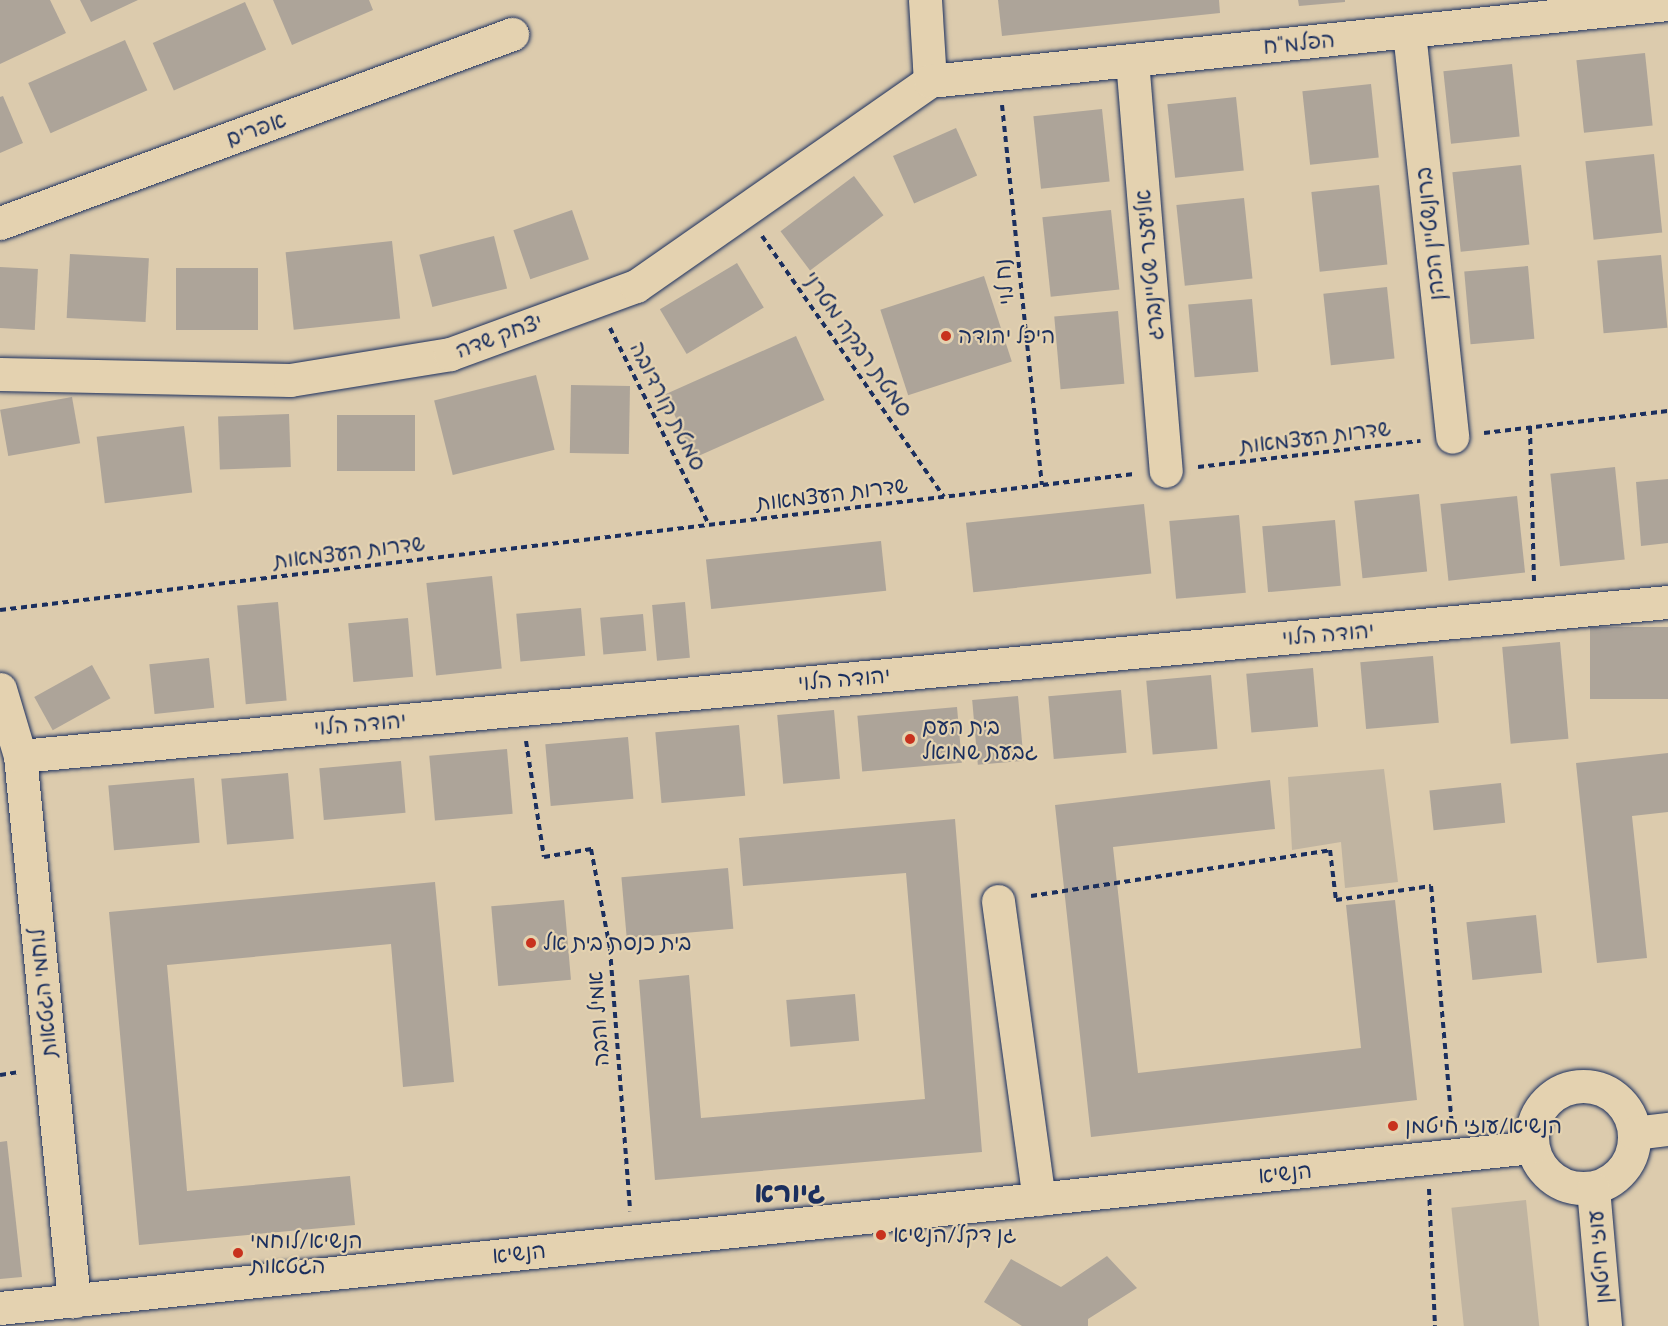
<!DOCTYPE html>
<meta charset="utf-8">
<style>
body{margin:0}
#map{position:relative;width:1668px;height:1326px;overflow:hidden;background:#dccbad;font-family:"Patrick Hand","Playpen Sans Hebrew",sans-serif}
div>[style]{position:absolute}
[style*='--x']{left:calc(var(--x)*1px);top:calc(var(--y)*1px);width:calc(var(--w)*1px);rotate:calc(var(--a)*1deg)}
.green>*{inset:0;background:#c0b4a1;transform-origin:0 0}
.building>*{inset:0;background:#ada499;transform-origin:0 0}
.path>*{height:4px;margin-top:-2px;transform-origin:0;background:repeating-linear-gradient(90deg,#1b2f5e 0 6px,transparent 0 10.5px)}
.roads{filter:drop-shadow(0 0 2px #1b2f5e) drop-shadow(0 0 2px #1b2f5e)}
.minor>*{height:33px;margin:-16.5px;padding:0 16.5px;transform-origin:16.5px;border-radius:16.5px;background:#e4d2b0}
.minor>.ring{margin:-16.5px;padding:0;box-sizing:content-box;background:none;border:33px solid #e4d2b0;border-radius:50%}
.dots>*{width:16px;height:16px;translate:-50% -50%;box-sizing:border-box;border:3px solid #e4d2b0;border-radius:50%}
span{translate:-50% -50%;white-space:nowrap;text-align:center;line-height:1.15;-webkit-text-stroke:4.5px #e4d2b0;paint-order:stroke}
.street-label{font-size:22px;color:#1b2f5e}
.poi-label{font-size:22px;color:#1b2f5e}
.left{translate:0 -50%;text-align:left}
.district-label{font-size:28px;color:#1b2f5e;font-weight:700}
</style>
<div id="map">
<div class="green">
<i style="clip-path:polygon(1384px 769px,1398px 882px,1345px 888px,1341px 842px,1292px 850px,1288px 777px)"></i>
<i style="left:1526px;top:1200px;width:127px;height:75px;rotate:84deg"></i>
</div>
<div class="building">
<i style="clip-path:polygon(0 0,50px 0,66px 33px,0 64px)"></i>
<i style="clip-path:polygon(80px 0,138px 0,91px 22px)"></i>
<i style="clip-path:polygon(273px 0,369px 0,373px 10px,292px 45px)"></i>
<i style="clip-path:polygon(998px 0,1219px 0,1220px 13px,1002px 36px)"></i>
<i style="clip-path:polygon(1298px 0,1345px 0,1345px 2px,1299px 6px)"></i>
<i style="left:245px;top:2px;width:52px;height:101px;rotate:66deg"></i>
<i style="left:125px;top:40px;width:55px;height:106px;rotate:66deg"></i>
<i style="left:1645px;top:53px;width:73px;height:69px;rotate:84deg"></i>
<i style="left:1512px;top:64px;width:73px;height:69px;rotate:84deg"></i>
<i style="left:1371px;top:84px;width:74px;height:69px;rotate:84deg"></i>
<i style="clip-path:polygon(3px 96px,23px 143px,0 153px,0 97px)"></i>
<i style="left:1236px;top:97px;width:74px;height:69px;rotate:84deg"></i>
<i style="left:1102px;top:109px;width:73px;height:69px;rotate:84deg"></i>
<i style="left:956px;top:128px;width:52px;height:69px;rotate:66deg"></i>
<i style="left:1654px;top:154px;width:79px;height:69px;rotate:84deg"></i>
<i style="left:1521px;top:165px;width:80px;height:69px;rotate:84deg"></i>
<i style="left:854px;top:176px;width:49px;height:92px;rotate:53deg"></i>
<i style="left:1379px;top:185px;width:80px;height:68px;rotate:84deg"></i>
<i style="left:1244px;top:198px;width:81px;height:68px;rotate:84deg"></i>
<i style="left:572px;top:210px;width:52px;height:62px;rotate:71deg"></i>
<i style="left:1111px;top:210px;width:80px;height:69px;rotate:84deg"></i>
<i style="left:494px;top:236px;width:54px;height:77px;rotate:76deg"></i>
<i style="left:392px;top:241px;width:78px;height:107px;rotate:84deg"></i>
<i style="left:70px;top:254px;width:79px;height:64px;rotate:3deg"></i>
<i style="left:1661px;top:255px;width:73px;height:64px;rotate:85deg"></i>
<i style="left:737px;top:263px;width:52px;height:90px;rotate:59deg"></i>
<i style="left:1528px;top:266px;width:73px;height:64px;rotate:85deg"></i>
<i style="left:0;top:267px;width:38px;height:61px;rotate:3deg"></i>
<i style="left:176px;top:268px;width:82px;height:62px"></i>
<i style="left:984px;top:276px;width:90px;height:109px;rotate:72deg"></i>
<i style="left:1387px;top:287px;width:72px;height:64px;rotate:84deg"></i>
<i style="left:1252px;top:299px;width:73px;height:64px;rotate:85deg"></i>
<i style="left:1118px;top:311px;width:73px;height:64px;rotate:85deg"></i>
<i style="left:796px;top:336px;width:70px;height:143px;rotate:66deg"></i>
<i style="left:536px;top:375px;width:77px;height:105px;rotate:76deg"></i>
<i style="left:571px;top:385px;width:59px;height:68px;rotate:1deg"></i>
<i style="left:72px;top:397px;width:47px;height:73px;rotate:80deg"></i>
<i style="left:289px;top:414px;width:53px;height:71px;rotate:88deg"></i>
<i style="left:415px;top:415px;width:56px;height:78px;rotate:90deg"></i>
<i style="left:184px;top:426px;width:67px;height:88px;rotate:83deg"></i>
<i style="left:1615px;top:467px;width:93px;height:65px;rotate:84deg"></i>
<i style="clip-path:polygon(1668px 479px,1668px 543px,1641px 546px,1636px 482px)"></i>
<i style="left:1419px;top:494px;width:78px;height:65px;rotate:84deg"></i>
<i style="left:1517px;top:496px;width:77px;height:77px;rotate:84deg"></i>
<i style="left:1144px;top:504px;width:70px;height:179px;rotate:84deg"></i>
<i style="left:1239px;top:515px;width:78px;height:70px;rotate:85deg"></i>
<i style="left:1335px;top:520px;width:66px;height:73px;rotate:85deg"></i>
<i style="left:881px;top:541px;width:50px;height:176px;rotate:84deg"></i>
<i style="left:492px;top:576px;width:93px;height:66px;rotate:84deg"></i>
<i style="left:278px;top:602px;width:99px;height:41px;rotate:85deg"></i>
<i style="left:685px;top:602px;width:56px;height:33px;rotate:85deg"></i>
<i style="left:581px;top:608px;width:48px;height:65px;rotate:85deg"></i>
<i style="left:643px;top:614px;width:37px;height:43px;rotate:85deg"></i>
<i style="left:408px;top:618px;width:59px;height:60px;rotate:85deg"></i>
<i style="left:1668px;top:627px;width:72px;height:78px;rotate:90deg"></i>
<i style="left:1560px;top:642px;width:97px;height:58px;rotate:85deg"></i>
<i style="left:1433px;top:656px;width:67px;height:73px;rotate:85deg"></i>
<i style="left:209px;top:658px;width:50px;height:60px;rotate:84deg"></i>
<i style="left:92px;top:665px;width:38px;height:66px;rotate:61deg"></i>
<i style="left:1313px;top:668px;width:59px;height:67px;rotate:85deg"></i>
<i style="left:1211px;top:675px;width:74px;height:65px;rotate:85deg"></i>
<i style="left:1121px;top:690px;width:63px;height:73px;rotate:85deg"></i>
<i style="left:1018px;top:696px;width:65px;height:46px;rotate:85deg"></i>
<i style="left:957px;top:707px;width:56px;height:100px;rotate:85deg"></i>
<i style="left:834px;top:710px;width:69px;height:57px;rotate:85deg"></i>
<i style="left:739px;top:725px;width:71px;height:84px;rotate:85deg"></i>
<i style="left:628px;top:737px;width:62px;height:83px;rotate:85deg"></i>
<i style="left:507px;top:749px;width:65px;height:78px;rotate:85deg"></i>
<i style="clip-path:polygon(1668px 753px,1668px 812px,1632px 816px,1647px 958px,1597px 963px,1576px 763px)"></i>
<i style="left:401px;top:761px;width:52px;height:82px;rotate:85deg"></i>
<i style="left:288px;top:773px;width:66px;height:67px;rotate:85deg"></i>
<i style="left:194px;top:778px;width:65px;height:86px;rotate:85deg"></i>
<i style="clip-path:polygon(1270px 780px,1275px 829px,1113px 847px,1138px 1073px,1361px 1048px,1346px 905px,1395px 900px,1417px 1100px,1091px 1137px,1055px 805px)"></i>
<i style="left:1501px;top:783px;width:40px;height:72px;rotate:84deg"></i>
<i style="clip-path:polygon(955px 819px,982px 1152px,655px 1180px,639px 980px,689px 975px,701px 1118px,925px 1099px,906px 873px,743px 886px,739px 838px)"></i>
<i style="left:728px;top:868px;width:61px;height:107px;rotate:85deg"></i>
<i style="clip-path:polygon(435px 882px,454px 1082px,403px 1087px,391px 944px,167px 965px,187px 1191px,350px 1176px,355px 1225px,139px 1245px,109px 912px)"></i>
<i style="left:564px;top:900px;width:80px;height:73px;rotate:85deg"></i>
<i style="left:1536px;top:915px;width:58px;height:70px;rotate:84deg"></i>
<i style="left:855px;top:994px;width:47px;height:69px;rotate:85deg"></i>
<i style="clip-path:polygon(7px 1141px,22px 1277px,0 1279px,0 1142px)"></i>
<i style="clip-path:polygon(1107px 1256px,1137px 1288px,1088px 1319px,1088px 1326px,1022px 1326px,984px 1302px,1011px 1259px,1061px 1287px)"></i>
</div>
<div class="path">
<i style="--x:1002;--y:105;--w:382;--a:84"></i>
<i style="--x:762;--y:236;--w:318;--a:55.1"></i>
<i style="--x:610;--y:328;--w:220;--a:63.3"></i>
<i style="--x:1530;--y:428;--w:155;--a:88.5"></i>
<i style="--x:1484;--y:433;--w:185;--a:-6.8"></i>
<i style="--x:1198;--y:467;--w:224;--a:-6.7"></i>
<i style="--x:0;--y:610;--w:1142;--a:-6.84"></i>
<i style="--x:526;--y:741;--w:117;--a:81.2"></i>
<i style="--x:544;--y:857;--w:48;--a:-9.7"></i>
<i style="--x:591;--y:849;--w:102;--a:79.2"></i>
<i style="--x:610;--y:949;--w:263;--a:85.6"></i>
<i style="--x:1031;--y:896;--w:303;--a:-8.7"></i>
<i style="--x:1330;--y:850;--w:50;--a:83.2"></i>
<i style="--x:1336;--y:900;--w:96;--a:-8.4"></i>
<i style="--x:1431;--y:886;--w:239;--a:85"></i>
<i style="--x:0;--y:1075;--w:20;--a:-9"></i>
<i style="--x:1429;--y:1189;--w:137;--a:87.5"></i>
</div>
<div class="roads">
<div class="minor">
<i style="--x:925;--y:0;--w:81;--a:86.5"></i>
<i style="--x:1409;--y:32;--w:407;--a:83.9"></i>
<i style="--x:1132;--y:60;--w:412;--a:85.3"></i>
<i style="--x:0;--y:223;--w:546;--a:-20.26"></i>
<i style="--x:0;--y:374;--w:290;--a:1.2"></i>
<i style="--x:290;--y:380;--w:162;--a:-9.2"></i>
<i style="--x:450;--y:354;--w:198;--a:-20.1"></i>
<i style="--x:636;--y:286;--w:358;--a:-34.9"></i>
<i style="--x:930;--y:81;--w:742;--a:-5.96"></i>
<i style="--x:0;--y:689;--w:70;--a:73.4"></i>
<i style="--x:20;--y:756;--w:548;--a:84.34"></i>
<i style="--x:20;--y:756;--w:1655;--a:-5.34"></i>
<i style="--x:998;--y:901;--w:301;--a:82.2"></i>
<i class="ring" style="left:1532px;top:1086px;width:69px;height:69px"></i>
<i style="--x:1634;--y:1133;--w:34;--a:-7"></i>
<i style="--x:1593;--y:1188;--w:139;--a:85"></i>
<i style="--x:0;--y:1308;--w:1540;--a:-6"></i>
</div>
</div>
<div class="dots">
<i style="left:946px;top:336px;background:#c8321e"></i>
<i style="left:910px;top:739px;background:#c8321e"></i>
<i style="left:531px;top:943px;background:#c8321e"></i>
<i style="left:1393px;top:1126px;background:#c8321e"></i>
<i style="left:881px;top:1235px;background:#c8321e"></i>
<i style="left:238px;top:1253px;background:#c8321e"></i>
</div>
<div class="street-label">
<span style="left:1299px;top:43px;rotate:-6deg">הפלמ"ח</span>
<span style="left:256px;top:129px;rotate:-20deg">אפרים</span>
<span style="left:1430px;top:234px;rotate:-96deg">ברונשטיין הכהן</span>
<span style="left:1149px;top:265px;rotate:-95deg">אליעזר שטיינברג</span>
<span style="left:1004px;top:282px;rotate:-96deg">נח לוי</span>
<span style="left:499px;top:336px;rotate:-20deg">יצחק שדה</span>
<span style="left:858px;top:344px;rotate:55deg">סמטת רבקה מטרני</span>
<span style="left:668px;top:406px;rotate:63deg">סמטת קורדובה</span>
<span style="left:1315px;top:437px;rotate:-7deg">שדרות העצמאות</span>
<span style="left:832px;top:494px;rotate:-7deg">שדרות העצמאות</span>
<span style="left:349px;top:552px;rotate:-7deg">שדרות העצמאות</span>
<span style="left:1328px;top:634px;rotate:-5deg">יהודה הלוי</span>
<span style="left:844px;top:679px;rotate:-5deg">יהודה הלוי</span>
<span style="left:360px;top:724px;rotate:-5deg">יהודה הלוי</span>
<span style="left:43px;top:993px;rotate:-96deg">לוחמי הגטאות</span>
<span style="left:598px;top:1019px;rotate:-94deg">אמיל והבה</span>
<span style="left:1285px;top:1173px;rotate:-6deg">הנשיא</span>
<span style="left:519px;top:1253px;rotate:-6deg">הנשיא</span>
<span style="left:1599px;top:1257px;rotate:-95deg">עוזי חיטמן</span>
</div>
<div class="poi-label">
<span class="left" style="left:958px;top:336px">היכל יהודה</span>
<span class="left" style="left:922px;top:739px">בית העם<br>גבעת שמואל</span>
<span class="left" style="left:543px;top:943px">בית כנסת בית אל</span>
<span class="left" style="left:1405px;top:1126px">הנשיא/עוזי חיטמן</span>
<span class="left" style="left:893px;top:1235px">גן דקל/הנשיא</span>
<span class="left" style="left:250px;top:1253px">הנשיא/לוחמי<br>הגטאות</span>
</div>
<div class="district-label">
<span style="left:790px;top:1192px">גיורא</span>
</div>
</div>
